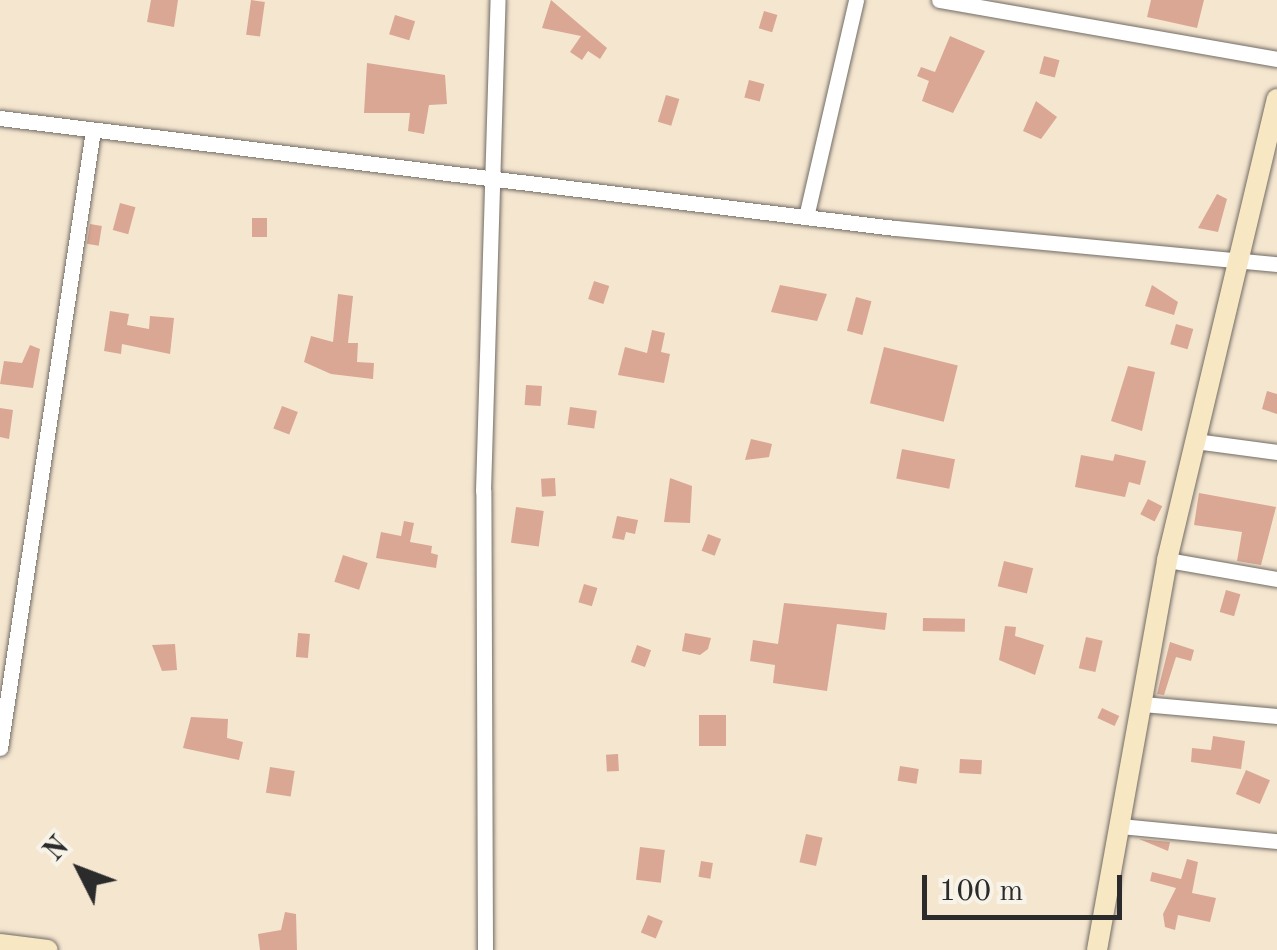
<!DOCTYPE html>
<style>
body{margin:0}
#map{position:relative;width:1277px;height:950px;overflow:hidden;background:#f5e6d0;font-family:"Old Standard TT",serif}
div>[style]{position:absolute}
[style*='--x']{left:calc(var(--x)*1px);top:calc(var(--y)*1px);width:calc(var(--w)*1px);rotate:calc(var(--a)*1deg)}
.building>*{inset:0;background:#d9a794;transform-origin:0 0}
.roads{filter:drop-shadow(0 0 2px #726c65) drop-shadow(0 0 2px #726c65)}
.street>*{height:15px;margin:-7.5px;padding:0 7.5px;transform-origin:7.5px;border-radius:7.5px;background:#fff}
.secondary>*{height:20px;margin:-10px;padding:0 10px;transform-origin:10px;border-radius:10px;background:#f7e8c3}
span{translate:-50% -50%;white-space:nowrap;text-align:center;line-height:1.15;-webkit-text-stroke:8px #f7f3e8;paint-order:stroke}
.north{position:absolute;left:30px;top:820px;width:100px;height:100px;-webkit-text-stroke:8px #f7f3e8;paint-order:stroke;rotate:312deg;font-size:28px;font-weight:700;line-height:40px;text-align:center;color:#2b2b2b}
.north::after{content:'';display:block;margin:auto;width:35px;height:45px;background:#2b2b2b;clip-path:polygon(50% 0,100% 100%,50% 72%,0 100%)}
.scale{position:absolute;left:922px;top:875px;width:200px;height:45px;box-sizing:border-box;border:5px solid #2b2b2b;border-top:0;padding-left:12px;font-size:30px;line-height:35px;white-space:nowrap;color:#2b2b2b;-webkit-text-stroke:8px #f7f3e8;paint-order:stroke}
</style>
<div id="map">
<div class="building">
<i style="clip-path:polygon(151px 0,178px 0,174px 27px,147px 22px)"></i>
<i style="left:251px;top:0;width:14px;height:35px;rotate:8deg"></i>
<i style="clip-path:polygon(551px 0,607px 48px,600px 59px,588px 51px,582px 60px,570px 52px,581px 36px,542px 28px)"></i>
<i style="clip-path:polygon(1151px 0,1204px 0,1197px 28px,1147px 17px)"></i>
<i style="left:764px;top:11px;width:14px;height:18px;rotate:17deg"></i>
<i style="left:395px;top:15px;width:21px;height:20px;rotate:17deg"></i>
<i style="clip-path:polygon(950px 36px,985px 51px,953px 113px,922px 101px,929px 81px,917px 76px,921px 67px,935px 72px)"></i>
<i style="left:1044px;top:56px;width:16px;height:18px;rotate:15deg"></i>
<i style="clip-path:polygon(367px 63px,445px 75px,447px 104px,429px 105px,424px 134px,408px 131px,410px 113px,364px 113px)"></i>
<i style="left:749px;top:80px;width:16px;height:18px;rotate:15deg"></i>
<i style="left:666px;top:95px;width:14px;height:28px;rotate:17deg"></i>
<i style="clip-path:polygon(1036px 101px,1057px 117px,1041px 139px,1023px 131px)"></i>
<i style="clip-path:polygon(1217px 194px,1227px 199px,1218px 232px,1198px 228px)"></i>
<i style="left:120px;top:203px;width:16px;height:28px;rotate:15deg"></i>
<i style="left:252px;top:218px;width:15px;height:19px"></i>
<i style="left:90px;top:224px;width:12px;height:20px;rotate:9deg"></i>
<i style="left:594px;top:281px;width:16px;height:19px;rotate:18deg"></i>
<i style="clip-path:polygon(780px 285px,827px 294px,817px 321px,771px 312px)"></i>
<i style="clip-path:polygon(1152px 285px,1178px 302px,1174px 315px,1145px 306px)"></i>
<i style="clip-path:polygon(338px 294px,353px 296px,348px 343px,358px 343px,357px 362px,374px 363px,373px 379px,331px 374px,304px 362px,311px 336px,333px 342px)"></i>
<i style="left:856px;top:297px;width:16px;height:35px;rotate:15deg"></i>
<i style="clip-path:polygon(110px 311px,129px 314px,127px 325px,149px 329px,150px 316px,174px 318px,170px 354px,122px 344px,121px 354px,104px 351px)"></i>
<i style="left:1176px;top:324px;width:18px;height:21px;rotate:16deg"></i>
<i style="clip-path:polygon(652px 330px,665px 333px,661px 352px,670px 354px,664px 383px,618px 375px,625px 347px,647px 353px)"></i>
<i style="clip-path:polygon(30px 345px,40px 349px,33px 388px,0 384px,4px 361px,22px 363px)"></i>
<i style="left:884px;top:347px;width:76px;height:58px;rotate:14deg"></i>
<i style="clip-path:polygon(1128px 366px,1155px 372px,1142px 431px,1111px 421px)"></i>
<i style="left:526px;top:385px;width:16px;height:20px;rotate:4deg"></i>
<i style="clip-path:polygon(1267px 391px,1277px 394px,1277px 414px,1262px 409px)"></i>
<i style="left:282px;top:406px;width:17px;height:24px;rotate:21deg"></i>
<i style="left:570px;top:407px;width:27px;height:18px;rotate:8deg"></i>
<i style="clip-path:polygon(0 408px,13px 410px,9px 439px,0 437px)"></i>
<i style="clip-path:polygon(751px 439px,772px 444px,769px 457px,745px 460px)"></i>
<i style="left:902px;top:449px;width:54px;height:30px;rotate:11deg"></i>
<i style="clip-path:polygon(1115px 454px,1146px 461px,1140px 485px,1129px 482px,1125px 497px,1075px 487px,1081px 455px,1113px 461px)"></i>
<i style="left:555px;top:478px;width:18px;height:14px;rotate:87deg"></i>
<i style="clip-path:polygon(670px 478px,692px 486px,690px 523px,664px 522px)"></i>
<i style="clip-path:polygon(1199px 493px,1276px 507px,1261px 565px,1237px 561px,1242px 532px,1194px 525px)"></i>
<i style="left:1148px;top:499px;width:16px;height:17px;rotate:27deg"></i>
<i style="left:516px;top:507px;width:28px;height:36px;rotate:8deg"></i>
<i style="clip-path:polygon(617px 516px,638px 520px,635px 534px,626px 532px,624px 540px,612px 538px)"></i>
<i style="clip-path:polygon(404px 521px,414px 523px,410px 542px,432px 546px,431px 553px,438px 555px,436px 568px,376px 558px,381px 532px,401px 536px)"></i>
<i style="left:708px;top:534px;width:14px;height:18px;rotate:21deg"></i>
<i style="left:343px;top:555px;width:26px;height:28px;rotate:18deg"></i>
<i style="left:1004px;top:561px;width:30px;height:26px;rotate:14deg"></i>
<i style="left:584px;top:584px;width:14px;height:19px;rotate:17deg"></i>
<i style="left:1226px;top:590px;width:15px;height:23px;rotate:16deg"></i>
<i style="clip-path:polygon(784px 603px,887px 613px,885px 630px,837px 624px,827px 691px,773px 683px,775px 665px,750px 661px,753px 640px,778px 644px)"></i>
<i style="left:923px;top:618px;width:42px;height:13px;rotate:1deg"></i>
<i style="clip-path:polygon(1005px 626px,1016px 627px,1015px 636px,1044px 645px,1035px 675px,999px 660px)"></i>
<i style="left:298px;top:633px;width:12px;height:24px;rotate:5deg"></i>
<i style="clip-path:polygon(685px 633px,711px 638px,708px 649px,700px 655px,682px 651px)"></i>
<i style="left:1086px;top:637px;width:17px;height:32px;rotate:13deg"></i>
<i style="clip-path:polygon(1170px 642px,1194px 650px,1191px 661px,1176px 657px,1164px 695px,1157px 694px)"></i>
<i style="clip-path:polygon(175px 644px,177px 670px,162px 671px,152px 645px)"></i>
<i style="left:637px;top:645px;width:15px;height:18px;rotate:20deg"></i>
<i style="left:1102px;top:708px;width:19px;height:11px;rotate:25deg"></i>
<i style="left:699px;top:715px;width:27px;height:31px"></i>
<i style="clip-path:polygon(191px 717px,228px 719px,227px 738px,243px 742px,239px 760px,183px 748px)"></i>
<i style="clip-path:polygon(1213px 736px,1245px 741px,1241px 769px,1191px 762px,1192px 748px,1211px 750px)"></i>
<i style="left:618px;top:754px;width:17px;height:12px;rotate:87deg"></i>
<i style="left:960px;top:759px;width:22px;height:14px;rotate:3deg"></i>
<i style="left:900px;top:766px;width:19px;height:15px;rotate:9deg"></i>
<i style="left:270px;top:767px;width:25px;height:26px;rotate:9deg"></i>
<i style="left:1246px;top:770px;width:26px;height:26px;rotate:23deg"></i>
<i style="left:806px;top:834px;width:17px;height:29px;rotate:13deg"></i>
<i style="clip-path:polygon(1139px 839px,1170px 842px,1168px 851px)"></i>
<i style="left:640px;top:847px;width:25px;height:33px;rotate:7deg"></i>
<i style="clip-path:polygon(1187px 859px,1198px 862px,1192px 893px,1216px 898px,1210px 922px,1178px 915px,1175px 930px,1165px 927px,1163px 914px,1176px 888px,1150px 881px,1152px 872px,1181px 879px)"></i>
<i style="left:701px;top:861px;width:12px;height:16px;rotate:9deg"></i>
<i style="clip-path:polygon(285px 912px,296px 914px,297px 950px,260px 950px,258px 934px,281px 930px)"></i>
<i style="left:648px;top:915px;width:16px;height:19px;rotate:22deg"></i>
</div>
<div class="roads">
<div class="street">
<i style="--x:939;--y:0;--w:343;--a:9.9"></i>
<i style="--x:0;--y:118;--w:902;--a:7.01"></i>
<i style="--x:895;--y:228;--w:384;--a:5.4"></i>
<i style="--x:806;--y:217;--w:223;--a:-77"></i>
<i style="--x:1195;--y:441;--w:83;--a:7.6"></i>
<i style="--x:1167;--y:560;--w:112;--a:9.8"></i>
<i style="--x:1142;--y:704;--w:136;--a:5.1"></i>
<i style="--x:0;--y:748;--w:625;--a:-81.44"></i>
<i style="--x:1120;--y:826;--w:158;--a:5.5"></i>
<i style="--x:485;--y:950;--w:459;--a:-90.2"></i>
<i style="--x:483;--y:491;--w:491;--a:-88.3"></i>
</div>
<div class="secondary">
<i style="--x:0;--y:944;--w:48;--a:7.1"></i>
<i style="--x:1097;--y:950;--w:396;--a:-79.8"></i>
<i style="--x:1167;--y:560;--w:474;--a:-76.6"></i>
</div>
</div>
<div class="north">N</div>
<div class="scale">100 m</div>
</div>
